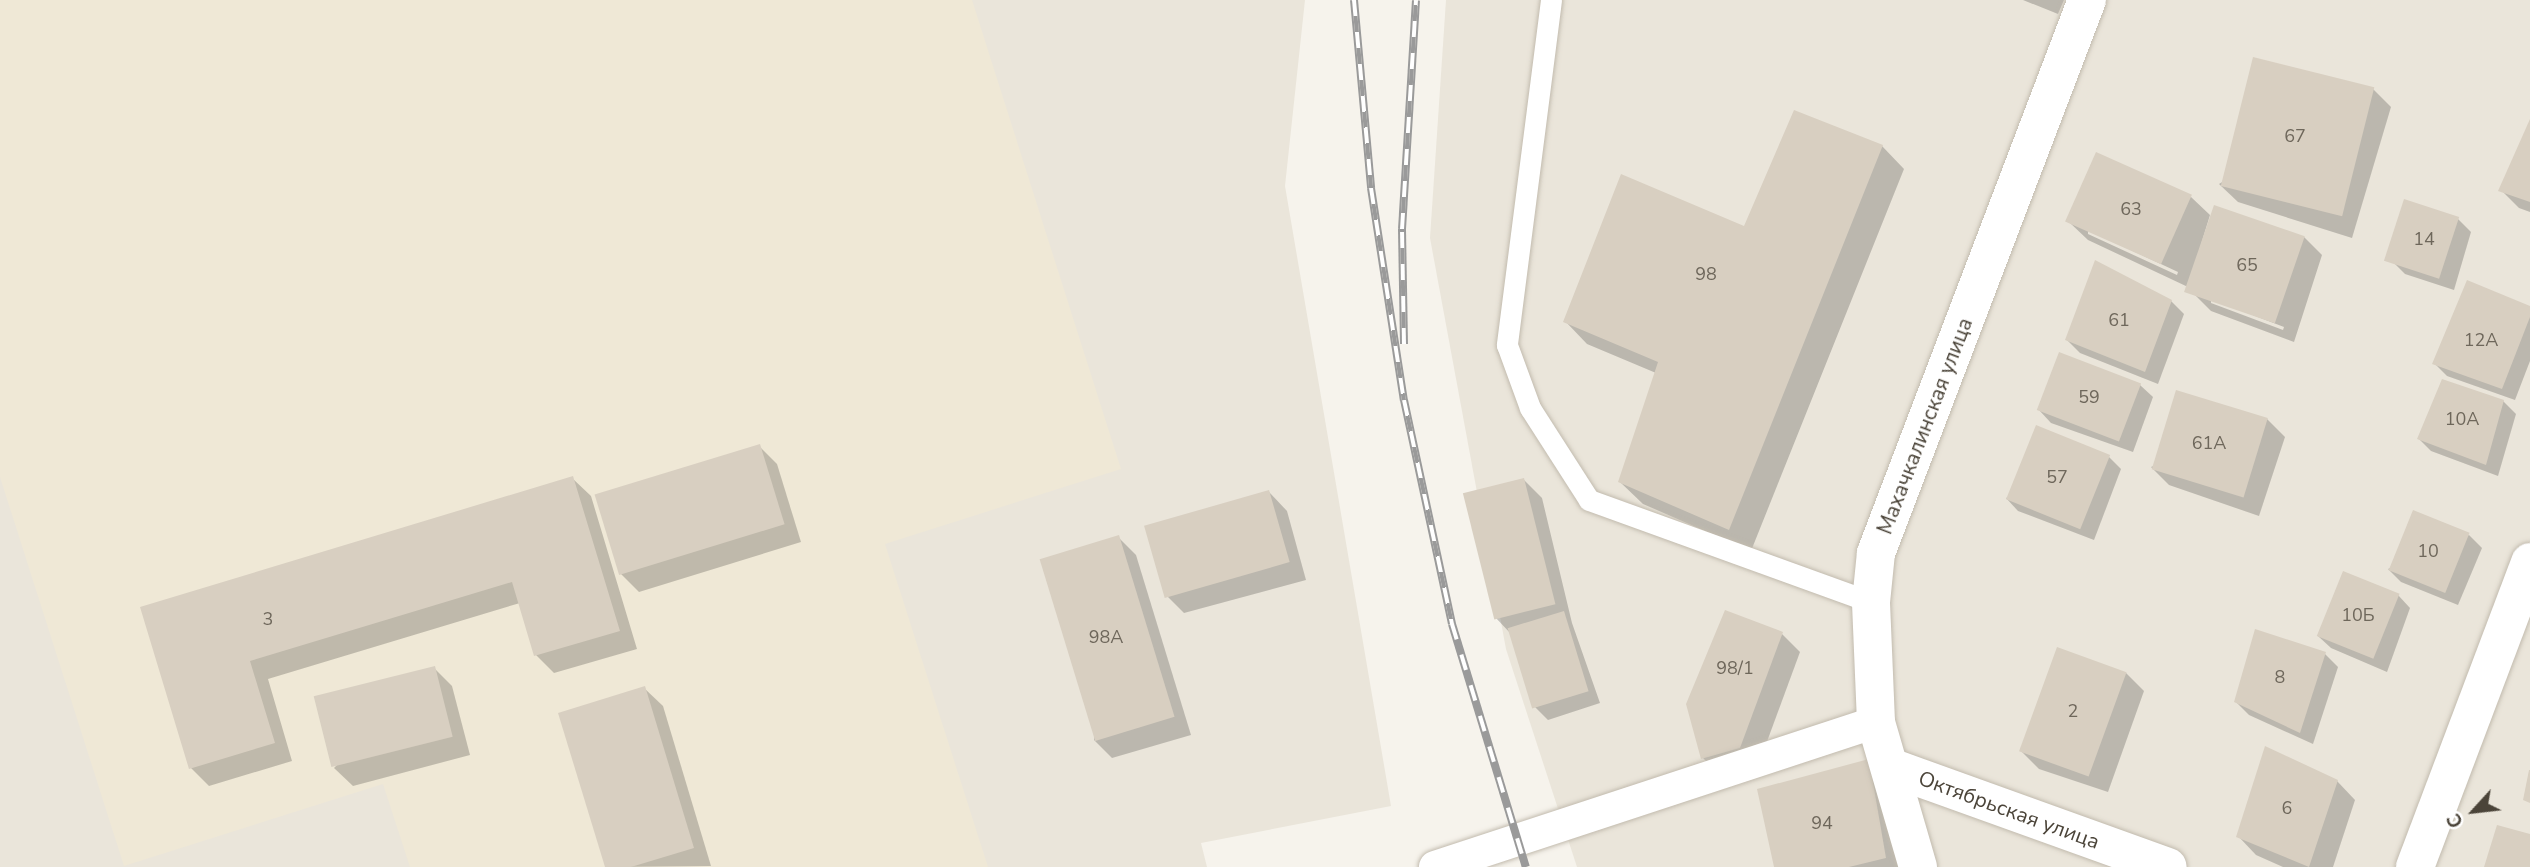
<!DOCTYPE html>
<meta charset="utf-8">
<style>
body{margin:0}
#map{position:relative;width:2530px;height:867px;overflow:hidden;background:#f6f3ec;font-family:"Nunito Sans",sans-serif}
div>[style]{position:absolute}
[style*='--x']{left:calc(var(--x)*1px);top:calc(var(--y)*1px);width:calc(var(--w)*1px);rotate:calc(var(--a)*1deg)}
.residential>*{inset:0;background:#eae5da}
.education>*{inset:0;background:#efe8d6}
.shadow>*{inset:0;background:#0003}
.building>*{inset:0;background:#d8cfc1;transform-origin:0 0}
.roads{filter:drop-shadow(0 0 2px #c2bbae) drop-shadow(0 0 2px #c2bbae)}
.service>*{height:21px;margin:-10.5px;padding:0 10.5px;transform-origin:10.5px;border-radius:10.5px;background:#fff}
.pedestrian>*{height:32px;margin:-16px;padding:0 16px;transform-origin:16px;border-radius:16px;background:#fff}
.minor>*{height:38px;margin:-19px;padding:0 19px;transform-origin:19px;border-radius:19px;background:#fff}
.rail>*{height:8px;margin-top:-4px;transform-origin:0;background:repeating-linear-gradient(90deg,#fff 0 16px,#9a9a9a 0 32px);box-sizing:border-box;border-block:2px solid #9a9a9a}
span{translate:-50% -50%;white-space:nowrap;text-align:center;line-height:1.15;-webkit-text-stroke:5px #fff;paint-order:stroke}
.number-label{font-size:18px;color:#6e675b}
.number-label span{-webkit-text-stroke-width:0}
.street-label{font-size:21px;color:#4b4439}
.north{position:absolute;left:2439px;top:776px;width:70px;height:70px;-webkit-text-stroke:5px #fff;paint-order:stroke;rotate:243deg;font-size:19px;font-weight:700;line-height:28px;text-align:center;color:#4b4439}
.north::after{content:'';display:block;margin:auto;width:24px;height:32px;background:#4b4439;clip-path:polygon(50% 0,100% 100%,50% 72%,0 100%)}
</style>
<div id="map">
<div class="residential">
<i style="clip-path:polygon(0 0,1305px 0,1285px 186px,1391px 806px,1201px 843px,1207px 867px,0 867px)"></i>
<i style="clip-path:polygon(1446px 0,2530px 0,2530px 867px,1577px 867px,1506px 649px,1430px 238px)"></i>
</div>
<div class="education">
<i style="clip-path:polygon(0 0,972px 0,1121px 469px,885px 544px,988px 867px,410px 867px,383px 784px,124px 866px,0 477px)"></i>
</div>
<div class="shadow">
<i style="clip-path:polygon(2023px 0,2064px 0,2058px 14px)"></i>
<i style="clip-path:polygon(2373px 89px,2391px 107px,2352px 238px,2238px 202px,2219px 184px)"></i>
<i style="clip-path:polygon(2530px 124px,2530px 212px,2519px 208px,2501px 190px)"></i>
<i style="clip-path:polygon(1882px 146px,1904px 169px,1751px 551px,1643px 504px,1620px 482px,1656px 373px,1587px 344px,1565px 321px,1745px 229px)"></i>
<i style="clip-path:polygon(evenodd,2191px 197px,2210px 215px,2188px 287px,2088px 240px,2069px 222px,2191px 197px,2088px 230px,2178px 272px,2177px 275px,2088px 234px,2088px 230px)"></i>
<i style="clip-path:polygon(2458px 219px,2471px 232px,2454px 290px,2405px 274px,2392px 261px)"></i>
<i style="clip-path:polygon(evenodd,2304px 237px,2322px 255px,2294px 342px,2211px 311px,2193px 293px,2304px 237px,2211px 299px,2284px 327px,2283px 330px,2211px 303px,2211px 299px)"></i>
<i style="clip-path:polygon(2171px 301px,2184px 314px,2158px 384px,2080px 353px,2067px 340px)"></i>
<i style="clip-path:polygon(2530px 308px,2530px 361px,2515px 400px,2447px 376px,2434px 363px)"></i>
<i style="clip-path:polygon(2140px 385px,2153px 397px,2133px 452px,2051px 423px,2039px 410px)"></i>
<i style="clip-path:polygon(2503px 401px,2516px 414px,2498px 476px,2431px 451px,2419px 439px)"></i>
<i style="clip-path:polygon(2267px 419px,2285px 437px,2259px 516px,2169px 485px,2151px 467px)"></i>
<i style="clip-path:polygon(759px 446px,777px 464px,801px 542px,639px 592px,621px 574px)"></i>
<i style="clip-path:polygon(2109px 457px,2121px 469px,2094px 540px,2018px 511px,2006px 498px)"></i>
<i style="clip-path:polygon(572px 478px,591px 496px,637px 649px,554px 673px,536px 655px,520px 603px,268px 679px,292px 761px,209px 786px,191px 768px,143px 608px)"></i>
<i style="clip-path:polygon(1524px 480px,1542px 498px,1572px 623px,1600px 703px,1548px 720px,1535px 707px,1512px 635px,1495px 617px)"></i>
<i style="clip-path:polygon(1269px 492px,1287px 511px,1306px 580px,1184px 613px,1166px 595px)"></i>
<i style="clip-path:polygon(2469px 535px,2482px 548px,2458px 605px,2401px 582px,2388px 569px)"></i>
<i style="clip-path:polygon(1118px 537px,1136px 555px,1191px 735px,1112px 758px,1094px 740px)"></i>
<i style="clip-path:polygon(2398px 595px,2410px 608px,2387px 672px,2331px 648px,2318px 636px)"></i>
<i style="clip-path:polygon(1782px 634px,1800px 652px,1758px 766px,1721px 776px,1703px 758px)"></i>
<i style="clip-path:polygon(2325px 654px,2338px 667px,2313px 744px,2249px 715px,2236px 702px)"></i>
<i style="clip-path:polygon(434px 668px,452px 686px,470px 755px,353px 786px,334px 768px)"></i>
<i style="clip-path:polygon(2126px 673px,2144px 691px,2108px 792px,2039px 769px,2021px 751px)"></i>
<i style="clip-path:polygon(644px 688px,663px 706px,711px 866px,607px 867px)"></i>
<i style="clip-path:polygon(1868px 761px,1902px 867px,1776px 867px)"></i>
<i style="clip-path:polygon(2337px 781px,2355px 800px,2333px 867px,2283px 867px,2256px 855px,2238px 836px)"></i>
</div>
<div class="building">
<i style="left:2253px;top:57px;width:125px;height:133px;rotate:14deg"></i>
<i style="clip-path:polygon(1794px 110px,1883px 145px,1729px 530px,1618px 482px,1658px 362px,1563px 322px,1621px 174px,1744px 226px)"></i>
<i style="clip-path:polygon(2530px 119px,2530px 202px,2498px 191px)"></i>
<i style="left:2096px;top:152px;width:105px;height:76px;rotate:24deg"></i>
<i style="left:2404px;top:199px;width:58px;height:65px;rotate:18deg"></i>
<i style="left:2214px;top:205px;width:96px;height:92px;rotate:19deg"></i>
<i style="clip-path:polygon(2095px 260px,2172px 300px,2145px 372px,2065px 340px)"></i>
<i style="clip-path:polygon(2467px 280px,2530px 306px,2530px 317px,2502px 389px,2432px 364px)"></i>
<i style="left:2059px;top:352px;width:88px;height:62px;rotate:21deg"></i>
<i style="clip-path:polygon(2442px 379px,2504px 400px,2486px 465px,2417px 439px)"></i>
<i style="left:2176px;top:390px;width:96px;height:83px;rotate:17deg"></i>
<i style="left:2036px;top:425px;width:80px;height:80px;rotate:22deg"></i>
<i style="left:760px;top:444px;width:84px;height:173px;rotate:73deg"></i>
<i style="clip-path:polygon(573px 476px,620px 631px,534px 656px,512px 582px,250px 661px,275px 743px,189px 769px,140px 607px)"></i>
<i style="left:1524px;top:478px;width:130px;height:63px;rotate:76deg"></i>
<i style="left:1269px;top:490px;width:75px;height:130px;rotate:74deg"></i>
<i style="left:2413px;top:510px;width:61px;height:65px;rotate:22deg"></i>
<i style="left:1119px;top:535px;width:190px;height:83px;rotate:73deg"></i>
<i style="left:2343px;top:571px;width:61px;height:70px;rotate:22deg"></i>
<i style="clip-path:polygon(1725px 610px,1783px 632px,1740px 748px,1701px 759px,1686px 704px)"></i>
<i style="left:1564px;top:611px;width:84px;height:59px;rotate:73deg"></i>
<i style="clip-path:polygon(2255px 629px,2326px 652px,2300px 733px,2234px 702px)"></i>
<i style="left:2057px;top:647px;width:74px;height:111px;rotate:20deg"></i>
<i style="left:435px;top:666px;width:73px;height:125px;rotate:76deg"></i>
<i style="clip-path:polygon(645px 686px,694px 848px,631px 867px,605px 867px,558px 713px)"></i>
<i style="clip-path:polygon(2265px 746px,2338px 780px,2309px 867px,2236px 837px)"></i>
<i style="clip-path:polygon(1869px 759px,1886px 858px,1849px 867px,1774px 867px,1757px 789px)"></i>
<i style="clip-path:polygon(2529px 770px,2530px 770px,2530px 803px,2523px 800px)"></i>
<i style="clip-path:polygon(2497px 825px,2530px 834px,2530px 867px,2484px 867px)"></i>
</div>
<div class="roads">
<div class="service">
<i style="--x:1551;--y:0;--w:348;--a:97.3"></i>
<i style="--x:1507;--y:345;--w:67;--a:69.9"></i>
<i style="--x:1530;--y:408;--w:109;--a:57.3"></i>
<i style="--x:1589;--y:500;--w:300;--a:19.9"></i>
</div>
<div class="pedestrian">
<i style="--x:1435;--y:867;--w:464;--a:-18.2"></i>
</div>
<div class="minor">
<i style="--x:1890;--y:767;--w:295;--a:19.8"></i>
<i style="--x:1918;--y:867;--w:151;--a:-106.2"></i>
<i style="--x:1876;--y:722;--w:120;--a:-92.4"></i>
<i style="--x:1871;--y:602;--w:49;--a:-84.2"></i>
<i style="--x:1876;--y:553;--w:592;--a:-69.12"></i>
<i style="--x:2415;--y:867;--w:326;--a:-69.3"></i>
</div>
</div>
<div class="rail">
<i style="--x:1354;--y:0;--w:189;--a:84.8"></i>
<i style="--x:1371;--y:188;--w:215;--a:81.2"></i>
<i style="--x:1404;--y:400;--w:229;--a:77.9"></i>
<i style="--x:1452;--y:624;--w:254;--a:73.1"></i>
<i style="--x:1404;--y:344;--w:115;--a:-91"></i>
<i style="--x:1402;--y:229;--w:229;--a:-86.5"></i>
</div>
<div class="number-label">
<span style="left:2295px;top:136px">67</span>
<span style="left:2131px;top:209px">63</span>
<span style="left:2424px;top:239px">14</span>
<span style="left:2247px;top:265px">65</span>
<span style="left:1706px;top:274px">98</span>
<span style="left:2119px;top:320px">61</span>
<span style="left:2481px;top:340px">12А</span>
<span style="left:2089px;top:397px">59</span>
<span style="left:2462px;top:419px">10А</span>
<span style="left:2209px;top:443px">61А</span>
<span style="left:2057px;top:477px">57</span>
<span style="left:2428px;top:551px">10</span>
<span style="left:2358px;top:615px">10Б</span>
<span style="left:268px;top:619px">3</span>
<span style="left:1106px;top:637px">98А</span>
<span style="left:1735px;top:668px">98/1</span>
<span style="left:2280px;top:677px">8</span>
<span style="left:2073px;top:711px">2</span>
<span style="left:2287px;top:808px">6</span>
<span style="left:1822px;top:823px">94</span>
</div>
<div class="street-label">
<span style="left:1925px;top:426px;rotate:-69deg">Махачкалинская улица</span>
<span style="left:2009px;top:810px;rotate:20deg">Октябрьская улица</span>
</div>
<div class="north">С</div>
</div>
